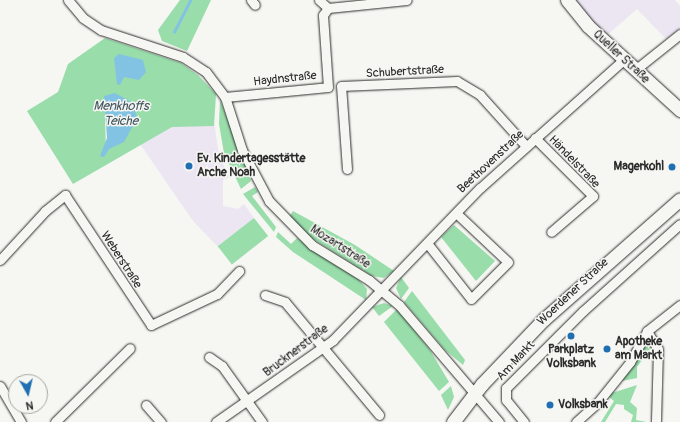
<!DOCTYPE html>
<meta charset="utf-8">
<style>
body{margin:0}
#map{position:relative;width:680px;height:422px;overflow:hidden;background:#f6f6f2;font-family:Pangolin,sans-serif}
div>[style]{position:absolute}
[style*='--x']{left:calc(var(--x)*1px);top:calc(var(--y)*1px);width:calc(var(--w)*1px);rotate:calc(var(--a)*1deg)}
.built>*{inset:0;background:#ece6f2}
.green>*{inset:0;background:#98ddaa;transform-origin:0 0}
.water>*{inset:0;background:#82c3e3}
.stream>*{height:2.5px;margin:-1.25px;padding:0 1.25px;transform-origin:1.25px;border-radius:1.25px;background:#82c3e3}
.roads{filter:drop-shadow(0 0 1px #2b2b2b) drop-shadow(0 0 1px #2b2b2b)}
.street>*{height:9px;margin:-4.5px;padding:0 4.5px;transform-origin:4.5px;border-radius:4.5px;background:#f6f6f2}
.secondary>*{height:13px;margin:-6.5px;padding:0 6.5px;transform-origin:6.5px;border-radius:6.5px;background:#f6f6f2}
.dots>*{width:11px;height:11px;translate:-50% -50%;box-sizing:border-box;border:2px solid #f6f6f2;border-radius:50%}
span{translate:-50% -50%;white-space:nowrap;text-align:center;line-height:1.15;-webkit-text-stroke:3px #f6f6f2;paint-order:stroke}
.street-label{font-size:12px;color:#2b2b2b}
.poi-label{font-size:12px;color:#2b2b2b;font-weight:700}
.left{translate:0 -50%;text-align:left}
.right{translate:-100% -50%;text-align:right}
.water-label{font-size:13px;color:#455962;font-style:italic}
.north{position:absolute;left:8px;top:374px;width:40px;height:40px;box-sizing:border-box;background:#f6f6f2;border:1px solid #a5a5a2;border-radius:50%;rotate:172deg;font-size:11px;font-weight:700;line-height:16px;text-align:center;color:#2b2b2b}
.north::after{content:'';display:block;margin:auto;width:14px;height:18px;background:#1f6fb2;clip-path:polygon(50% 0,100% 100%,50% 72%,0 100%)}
</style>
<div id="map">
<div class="built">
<i style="clip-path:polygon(573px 0,675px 0,680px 6px,680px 28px,666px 39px,637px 9px,605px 37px)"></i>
<i style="clip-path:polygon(211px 102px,219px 155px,229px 177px,223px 180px,223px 206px,238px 209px,244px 204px,254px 218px,223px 252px,193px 221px,140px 144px,151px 130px)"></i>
</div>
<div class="green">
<i style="clip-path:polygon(180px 0,211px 0,187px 51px,162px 41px,158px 30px)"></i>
<i style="clip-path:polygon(evenodd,105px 38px,181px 63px,198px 75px,216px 94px,214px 126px,172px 127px,73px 184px,27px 111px,58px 92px,68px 64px,105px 38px,119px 97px,133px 103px,106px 151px,105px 118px,119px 97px)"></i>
<i style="clip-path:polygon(220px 100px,251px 181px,241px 189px,224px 153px,219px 124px)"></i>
<i style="clip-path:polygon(255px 187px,258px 192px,252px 196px,276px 227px,274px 232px,243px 194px)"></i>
<i style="clip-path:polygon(293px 211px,355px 245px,394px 271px,384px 278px,372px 276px,313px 239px,289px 217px)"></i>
<i style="left:254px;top:218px;width:23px;height:46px;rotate:52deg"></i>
<i style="clip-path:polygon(454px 225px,495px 261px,476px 281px,441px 237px)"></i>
<i style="clip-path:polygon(278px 232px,291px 244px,297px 238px,359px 280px,367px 289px,366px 300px,293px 252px,276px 237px)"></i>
<i style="clip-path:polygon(401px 277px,409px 288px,401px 299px,396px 288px)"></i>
<i style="clip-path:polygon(412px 291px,465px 360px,463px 365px,445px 350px,404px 302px)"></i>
<i style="clip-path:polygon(384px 303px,393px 306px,379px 316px,372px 307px)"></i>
<i style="clip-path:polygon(397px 309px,430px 350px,449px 382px,439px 391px,384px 322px)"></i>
<i style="clip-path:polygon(648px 342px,651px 348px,637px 367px,637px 378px,622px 381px)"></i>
<i style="clip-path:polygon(637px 385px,630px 402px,637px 408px,636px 420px,647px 422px,631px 422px,633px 415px,624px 409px,624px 405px,616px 404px,605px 422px,601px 422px,614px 401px,609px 397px,612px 393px)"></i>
<i style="clip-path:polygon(451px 386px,454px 397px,448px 410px,441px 395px)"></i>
</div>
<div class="water">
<i style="clip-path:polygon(119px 54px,143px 60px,146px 72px,139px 80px,124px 77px,120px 85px,117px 84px,114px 58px)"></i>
<i style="clip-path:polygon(115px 93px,133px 103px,137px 118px,124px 142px,109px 149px,104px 157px,100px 156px,107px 138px,104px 96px)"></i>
</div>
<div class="stream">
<i style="--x:174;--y:32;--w:36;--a:-63"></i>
</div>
<div class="roads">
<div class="street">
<i style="--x:68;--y:0;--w:23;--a:50"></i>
<i style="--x:83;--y:18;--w:22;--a:34"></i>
<i style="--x:101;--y:30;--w:86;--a:18.2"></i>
<i style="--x:183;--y:57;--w:27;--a:33"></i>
<i style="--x:206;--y:72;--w:31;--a:53"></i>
<i style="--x:225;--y:97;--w:56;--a:72.2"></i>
<i style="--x:242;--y:150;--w:58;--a:62.1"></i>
<i style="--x:269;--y:201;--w:62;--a:45.7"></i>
<i style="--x:312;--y:245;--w:67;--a:31.6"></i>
<i style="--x:369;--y:280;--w:39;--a:40"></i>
<i style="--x:399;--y:305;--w:154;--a:49.5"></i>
<i style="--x:251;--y:0;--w:6;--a:51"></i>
<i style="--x:328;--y:8;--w:79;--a:-5.8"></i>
<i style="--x:635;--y:70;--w:58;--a:-38.7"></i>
<i style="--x:225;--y:97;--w:103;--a:-5.5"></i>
<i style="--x:328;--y:87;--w:72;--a:-94"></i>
<i style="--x:323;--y:15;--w:9;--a:-54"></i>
<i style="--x:328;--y:8;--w:12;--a:-138"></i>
<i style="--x:535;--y:138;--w:82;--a:45"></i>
<i style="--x:593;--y:196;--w:55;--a:139.4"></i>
<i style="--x:347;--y:169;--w:83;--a:-94.1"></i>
<i style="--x:341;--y:86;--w:116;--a:-2.5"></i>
<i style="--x:457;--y:81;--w:27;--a:31"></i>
<i style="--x:480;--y:95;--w:69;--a:48"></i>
<i style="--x:427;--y:243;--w:71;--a:51.8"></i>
<i style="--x:471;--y:299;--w:52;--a:-45"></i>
<i style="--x:508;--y:262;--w:71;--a:-136.7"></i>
<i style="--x:0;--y:260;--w:67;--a:-47.4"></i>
<i style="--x:45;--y:211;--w:26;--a:-39"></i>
<i style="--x:65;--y:195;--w:156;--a:56.5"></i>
<i style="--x:151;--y:325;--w:73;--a:-25.2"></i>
<i style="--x:217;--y:294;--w:32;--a:-46"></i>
<i style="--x:265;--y:295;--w:21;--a:19"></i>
<i style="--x:285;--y:302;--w:147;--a:50.2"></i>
<i style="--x:647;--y:331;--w:21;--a:59"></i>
<i style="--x:658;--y:349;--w:73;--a:91.6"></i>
<i style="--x:209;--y:357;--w:16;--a:35"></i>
<i style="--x:222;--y:366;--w:69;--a:54.5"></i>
<i style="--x:0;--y:386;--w:42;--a:59.7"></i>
<i style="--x:146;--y:405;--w:23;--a:49"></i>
<i style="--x:55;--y:422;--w:105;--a:-44.6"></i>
<i style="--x:216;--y:422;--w:143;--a:-35"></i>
<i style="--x:333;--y:340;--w:211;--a:-46"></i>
<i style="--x:480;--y:188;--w:192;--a:-41.8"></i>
<i style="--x:524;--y:422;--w:28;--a:-129"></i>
<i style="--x:506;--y:400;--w:12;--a:-90"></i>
<i style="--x:506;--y:388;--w:109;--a:-45"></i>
<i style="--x:583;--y:311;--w:130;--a:-41.9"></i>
<i style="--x:576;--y:422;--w:30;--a:-42"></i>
<i style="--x:598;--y:402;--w:51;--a:-51.3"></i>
<i style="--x:630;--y:362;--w:35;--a:-61"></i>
<i style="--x:647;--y:331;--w:42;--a:-38.2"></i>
</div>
<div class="secondary">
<i style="--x:567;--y:0;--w:33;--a:51"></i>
<i style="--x:588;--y:26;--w:125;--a:42.4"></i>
<i style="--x:453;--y:422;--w:48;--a:-52.7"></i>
<i style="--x:482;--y:384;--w:90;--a:-46.4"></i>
<i style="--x:544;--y:319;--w:181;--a:-41.4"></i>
</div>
</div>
<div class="dots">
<i style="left:189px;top:166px;background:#1f6fb2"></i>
<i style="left:672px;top:167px;background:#1f6fb2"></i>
<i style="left:571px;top:336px;background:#1f6fb2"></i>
<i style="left:607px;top:349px;background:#1f6fb2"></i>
<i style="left:550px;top:405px;background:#1f6fb2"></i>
</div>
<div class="street-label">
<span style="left:621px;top:57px;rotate:43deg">Queller Straße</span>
<span style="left:405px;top:72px;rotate:-3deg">Schubertstraße</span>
<span style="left:285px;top:79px;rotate:-6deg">Haydnstraße</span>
<span style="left:491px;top:162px;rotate:-43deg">Beethovenstraße</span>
<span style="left:574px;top:162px;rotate:46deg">Händelstraße</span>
<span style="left:340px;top:247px;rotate:33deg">Mozartstraße</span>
<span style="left:121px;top:260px;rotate:57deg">Weberstraße</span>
<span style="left:573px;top:292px;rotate:-43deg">Woerdener Straße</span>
<span style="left:296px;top:351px;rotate:-37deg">Brucknerstraße</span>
<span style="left:516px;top:361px;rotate:-47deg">Am Markt</span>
</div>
<div class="poi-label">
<span class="left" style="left:197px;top:166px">Ev. Kindertagesstätte<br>Arche Noah</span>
<span class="right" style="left:664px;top:167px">Magerkohl</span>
<span class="left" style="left:615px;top:349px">Apotheke<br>am Markt</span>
<span style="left:571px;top:357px">Parkplatz<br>Volksbank</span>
<span class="left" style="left:558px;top:405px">Volksbank</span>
</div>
<div class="water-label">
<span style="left:121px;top:114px">Menkhoffs<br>Teiche</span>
</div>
<div class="north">N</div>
</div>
